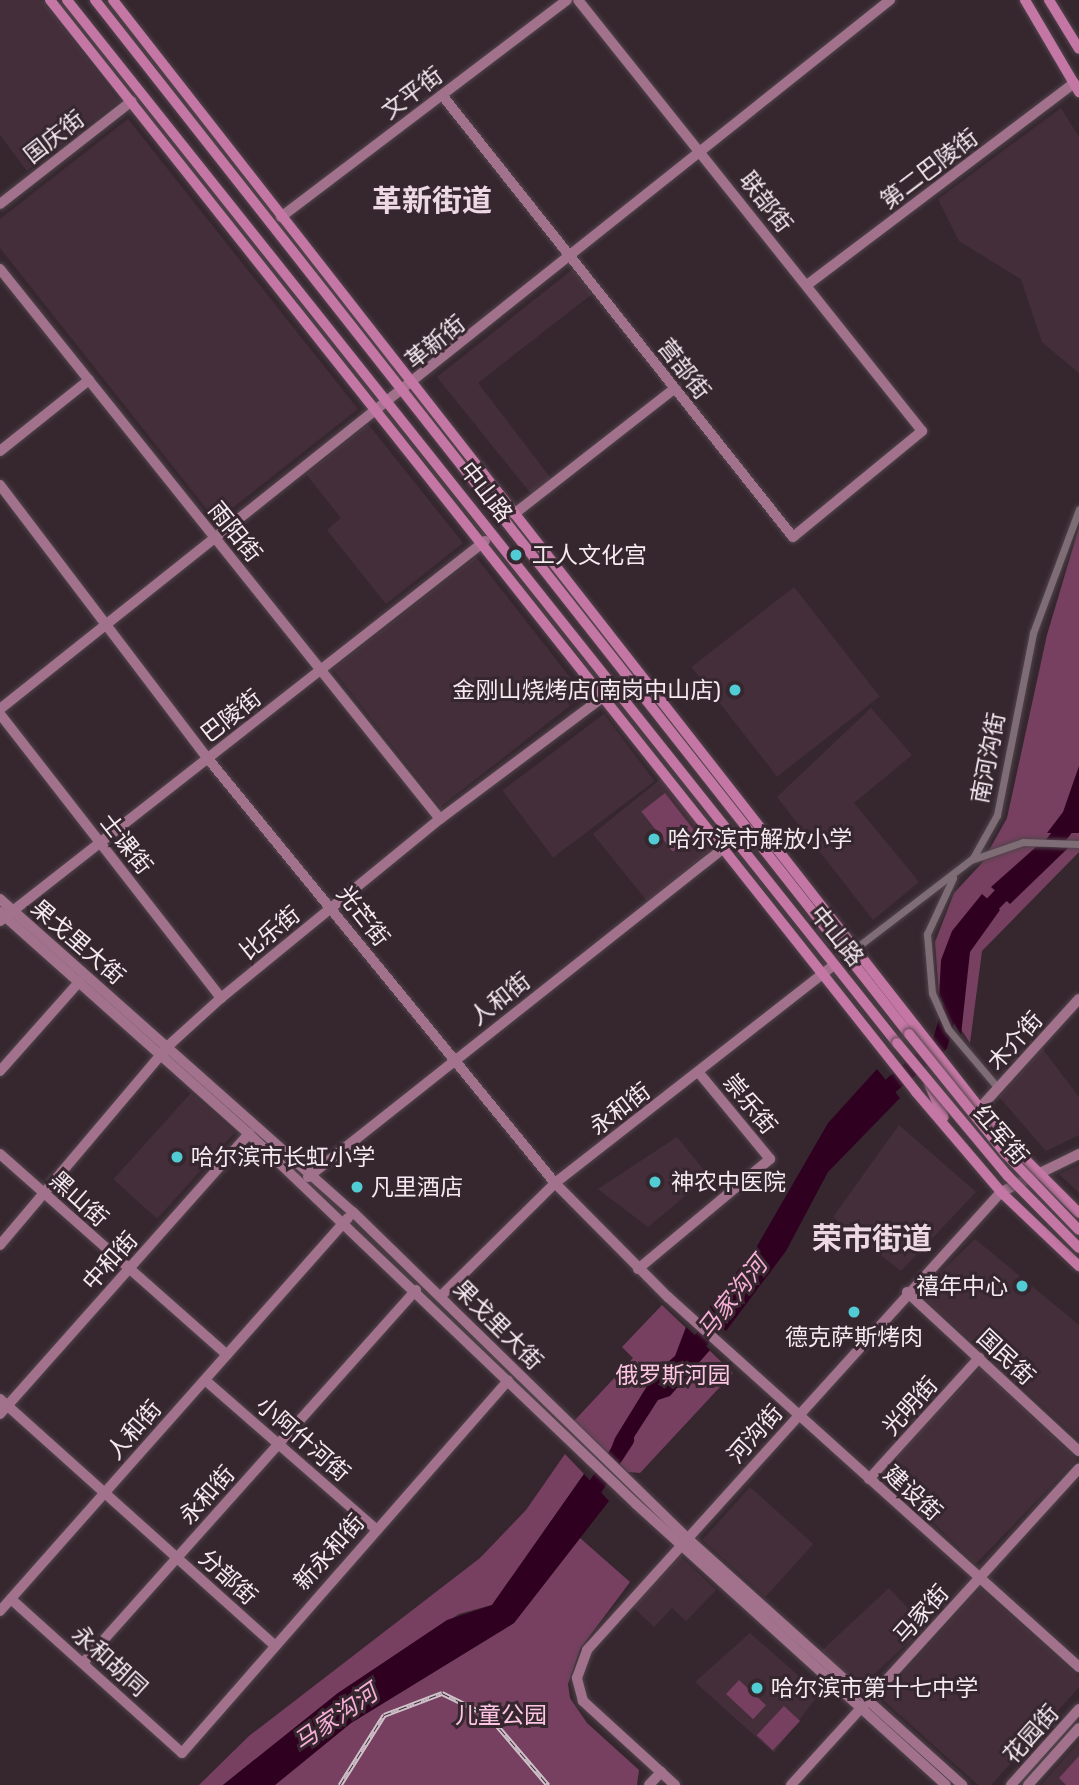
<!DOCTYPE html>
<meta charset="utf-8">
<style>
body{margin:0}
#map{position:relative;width:1079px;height:1785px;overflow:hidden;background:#36272f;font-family:Rubik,"Noto Sans SC",sans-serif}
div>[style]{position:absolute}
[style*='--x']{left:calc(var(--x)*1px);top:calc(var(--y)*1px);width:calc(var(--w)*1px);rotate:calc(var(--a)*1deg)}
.built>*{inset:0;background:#442e3a;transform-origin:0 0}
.green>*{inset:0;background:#774060;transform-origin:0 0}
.water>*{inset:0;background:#300020}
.river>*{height:16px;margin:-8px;padding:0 8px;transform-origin:8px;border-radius:8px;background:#300020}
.roads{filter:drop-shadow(0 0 2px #51444b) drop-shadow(0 0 2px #51444b)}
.street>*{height:7px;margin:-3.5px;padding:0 3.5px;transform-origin:3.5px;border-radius:3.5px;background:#7f6d76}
.secondary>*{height:10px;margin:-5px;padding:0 5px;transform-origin:5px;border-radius:5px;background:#a2728d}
.primary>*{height:10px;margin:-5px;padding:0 5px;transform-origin:5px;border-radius:5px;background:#c477a4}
.rail>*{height:5px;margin-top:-2.5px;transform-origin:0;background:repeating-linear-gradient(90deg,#36272f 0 8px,#cfc3ca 0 16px);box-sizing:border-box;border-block:2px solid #cfc3ca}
.bridges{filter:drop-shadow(0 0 2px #51444b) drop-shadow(0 0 2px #51444b)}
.primary-bridge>*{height:10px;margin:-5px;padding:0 5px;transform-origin:5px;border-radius:5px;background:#c477a4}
.dots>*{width:19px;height:19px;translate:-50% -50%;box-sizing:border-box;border:4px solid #36272f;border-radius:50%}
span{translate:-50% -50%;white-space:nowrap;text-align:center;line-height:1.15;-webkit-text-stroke:6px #36272f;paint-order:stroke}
.street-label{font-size:23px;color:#f5eaf0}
.poi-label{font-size:23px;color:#f5eaf0}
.left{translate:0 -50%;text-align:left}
.right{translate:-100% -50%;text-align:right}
.park-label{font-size:23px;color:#fec6e4}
.water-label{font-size:24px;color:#f7afd7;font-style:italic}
.district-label{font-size:30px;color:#edd8e3;font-weight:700}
</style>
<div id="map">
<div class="built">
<i style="clip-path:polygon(0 0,42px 0,119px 101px,27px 171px,0 135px)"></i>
<i style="clip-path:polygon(1061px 108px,1079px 137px,1079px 373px,1042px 342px,1021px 279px,959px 241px,938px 199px)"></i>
<i style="clip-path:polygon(128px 119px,358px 409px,216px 521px,0 248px,0 219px)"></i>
<i style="clip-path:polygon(573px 269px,592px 294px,478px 383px,553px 481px,532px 495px,437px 377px)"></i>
<i style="clip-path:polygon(368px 424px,463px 543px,386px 604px,327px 530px,341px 518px,306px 474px)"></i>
<i style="left:476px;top:557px;width:175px;height:182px;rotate:52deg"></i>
<i style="left:794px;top:587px;width:139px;height:130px;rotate:52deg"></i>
<i style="clip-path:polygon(871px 708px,912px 755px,854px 803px,919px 882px,873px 920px,777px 797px)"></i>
<i style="left:604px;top:714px;width:84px;height:127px;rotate:53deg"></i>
<i style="left:662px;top:778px;width:87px;height:89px;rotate:51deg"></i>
<i style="clip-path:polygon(1042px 1048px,1079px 1097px,1079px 1135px,1046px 1151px,999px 1097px)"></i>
<i style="left:191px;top:1093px;width:59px;height:116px;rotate:42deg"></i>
<i style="clip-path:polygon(899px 1125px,976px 1192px,901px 1271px,833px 1217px)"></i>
<i style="clip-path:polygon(677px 1137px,709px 1176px,648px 1227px,598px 1189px)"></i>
<i style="clip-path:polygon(1079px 1165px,1079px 1193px,1059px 1174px)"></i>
<i style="clip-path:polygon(975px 1239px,1079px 1325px,1079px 1439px,919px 1293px)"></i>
<i style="left:981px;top:1367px;width:133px;height:145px;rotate:44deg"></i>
<i style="left:750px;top:1487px;width:85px;height:71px;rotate:42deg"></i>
<i style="clip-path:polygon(680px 1556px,716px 1590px,686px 1621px,672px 1608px,654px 1627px,633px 1607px)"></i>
<i style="left:889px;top:1588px;width:53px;height:93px;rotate:47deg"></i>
<i style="clip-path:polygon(980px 1588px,1079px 1677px,1079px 1687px,991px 1785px,978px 1785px,881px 1698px)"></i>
<i style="clip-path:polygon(750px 1633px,819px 1694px,774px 1753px,695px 1682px)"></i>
<i style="clip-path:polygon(1079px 1742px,1079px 1785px,1041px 1785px)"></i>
</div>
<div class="green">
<i style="clip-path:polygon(1079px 527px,1079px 852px,982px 951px,970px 1043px,939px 996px,935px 942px,954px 893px,982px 863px,1007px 818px,1047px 635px)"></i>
<i style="left:665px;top:793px;width:51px;height:30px;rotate:52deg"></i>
<i style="clip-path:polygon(662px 1305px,733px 1373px,640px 1473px,628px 1472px,574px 1421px,633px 1358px,622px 1347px)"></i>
<i style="clip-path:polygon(565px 1454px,584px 1474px,492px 1605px,459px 1614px,338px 1693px,223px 1785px,199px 1785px,249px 1736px,480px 1558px,526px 1510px)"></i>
<i style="clip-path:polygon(580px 1538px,630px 1582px,580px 1649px,568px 1684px,570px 1698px,587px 1723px,639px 1770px,637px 1785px,275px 1785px,351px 1723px,514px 1623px)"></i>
<i style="left:739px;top:1680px;width:37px;height:19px;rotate:43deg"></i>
<i style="left:784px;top:1706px;width:22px;height:40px;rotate:43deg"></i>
<i style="clip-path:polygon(1079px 1756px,1079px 1785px,1066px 1785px,1059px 1778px)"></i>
</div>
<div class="water">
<i style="clip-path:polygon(1079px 766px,1079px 833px,1047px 833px,1063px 812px)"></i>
<i style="clip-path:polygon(1036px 847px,1068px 848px,1010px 904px,991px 887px)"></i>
<i style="clip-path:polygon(982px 894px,1000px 910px,970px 952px,961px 1035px,939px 996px,941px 960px,952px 931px)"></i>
<i style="clip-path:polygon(877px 1069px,900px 1098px,828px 1172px,786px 1251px,726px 1331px,705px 1312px,756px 1248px,828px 1123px)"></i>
<i style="clip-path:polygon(686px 1327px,710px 1350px,670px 1396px,658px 1400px,618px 1462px,609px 1454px,615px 1438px,655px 1373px,675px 1356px)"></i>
<i style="clip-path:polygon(584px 1474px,609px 1501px,514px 1623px,351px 1723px,275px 1785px,223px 1785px,338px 1693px,447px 1620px,492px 1605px)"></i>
</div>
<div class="river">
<i style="--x:1044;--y:855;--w:56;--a:-51.5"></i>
<i style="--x:978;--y:919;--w:52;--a:-45.8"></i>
<i style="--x:875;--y:1099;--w:85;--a:-40.2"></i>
<i style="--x:940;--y:1044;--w:35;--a:-74"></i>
<i style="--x:687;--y:1357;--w:65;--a:-50.6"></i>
<i style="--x:584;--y:1504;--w:77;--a:-56.7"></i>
</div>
<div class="roads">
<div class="street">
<i style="--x:971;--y:860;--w:55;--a:-19.1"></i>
<i style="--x:1023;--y:842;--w:56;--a:2"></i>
<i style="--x:953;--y:878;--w:62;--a:114.9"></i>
<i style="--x:927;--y:934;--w:59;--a:85.2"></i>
<i style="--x:932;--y:993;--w:39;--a:66"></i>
<i style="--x:948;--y:1029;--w:77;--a:49.7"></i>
<i style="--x:852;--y:951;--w:153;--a:-37.5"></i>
<i style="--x:973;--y:858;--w:49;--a:-60.8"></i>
<i style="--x:997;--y:815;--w:186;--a:-78.8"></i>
<i style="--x:1033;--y:633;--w:132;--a:-69.6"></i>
</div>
<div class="secondary">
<i style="--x:442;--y:95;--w:564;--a:51.55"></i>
<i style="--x:793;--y:537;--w:167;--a:-39.4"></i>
<i style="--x:922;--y:431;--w:551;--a:-128.59"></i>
<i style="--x:0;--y:204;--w:167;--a:-38"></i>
<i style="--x:281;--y:217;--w:359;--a:-37.2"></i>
<i style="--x:0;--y:269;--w:704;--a:51.34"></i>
<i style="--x:807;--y:285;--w:335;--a:-37.1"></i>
<i style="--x:0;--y:451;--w:114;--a:-38.6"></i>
<i style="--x:0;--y:485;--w:339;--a:52.8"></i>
<i style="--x:205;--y:755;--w:553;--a:50.73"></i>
<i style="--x:555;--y:1183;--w:161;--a:45.3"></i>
<i style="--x:668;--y:1297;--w:553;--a:41.99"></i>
<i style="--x:514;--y:514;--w:204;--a:-38"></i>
<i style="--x:0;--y:709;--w:1138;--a:-38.54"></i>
<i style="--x:0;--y:714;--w:360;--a:52.1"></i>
<i style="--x:0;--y:899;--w:472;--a:41.6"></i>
<i style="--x:353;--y:1212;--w:467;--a:44.3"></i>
<i style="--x:687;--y:1538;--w:370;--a:41.9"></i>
<i style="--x:0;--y:912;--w:334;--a:41.7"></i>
<i style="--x:249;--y:1134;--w:535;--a:43.71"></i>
<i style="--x:636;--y:1504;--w:418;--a:42.2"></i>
<i style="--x:0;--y:921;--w:616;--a:-38.08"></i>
<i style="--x:0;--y:1071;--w:119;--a:-48.4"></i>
<i style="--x:980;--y:1108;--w:147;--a:-47.8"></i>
<i style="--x:0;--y:1154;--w:303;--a:41.5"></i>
<i style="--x:308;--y:1177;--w:532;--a:-38.36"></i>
<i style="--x:0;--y:1245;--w:260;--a:-49.8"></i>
<i style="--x:168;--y:1046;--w:72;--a:-42.2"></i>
<i style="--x:221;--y:998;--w:283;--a:-39.3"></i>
<i style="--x:440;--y:819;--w:207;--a:-36.8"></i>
<i style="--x:638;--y:1269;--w:172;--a:-39.8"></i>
<i style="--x:770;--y:1159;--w:110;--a:-129.5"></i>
<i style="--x:907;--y:1292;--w:234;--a:42.8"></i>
<i style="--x:441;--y:1296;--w:161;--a:-44.7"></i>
<i style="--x:555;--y:1183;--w:353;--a:-38"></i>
<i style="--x:205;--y:1380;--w:227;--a:41.1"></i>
<i style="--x:0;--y:1399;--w:367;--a:41.9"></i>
<i style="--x:0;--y:1414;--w:375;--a:-48.4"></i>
<i style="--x:869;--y:1479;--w:164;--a:-47.7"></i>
<i style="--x:11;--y:1599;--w:230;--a:42"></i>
<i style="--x:182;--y:1753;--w:495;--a:-48.8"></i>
<i style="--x:0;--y:1611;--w:525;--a:-48.48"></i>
<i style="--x:83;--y:1663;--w:500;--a:-48.24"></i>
<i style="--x:649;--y:1785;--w:18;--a:-47"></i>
<i style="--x:675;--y:1785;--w:125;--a:-137.6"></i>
<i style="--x:583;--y:1701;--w:24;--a:-105"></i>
<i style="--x:577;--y:1678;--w:30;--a:-70"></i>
<i style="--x:587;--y:1650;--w:617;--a:-47.89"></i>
<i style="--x:1001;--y:1192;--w:87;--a:-26"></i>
<i style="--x:791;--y:1785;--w:428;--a:-47.7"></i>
<i style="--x:1011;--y:1785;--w:102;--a:-48.2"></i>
<i style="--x:1028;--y:1785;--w:76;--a:-48.2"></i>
</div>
<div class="primary">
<i style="--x:50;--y:0;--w:1394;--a:51.58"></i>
<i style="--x:916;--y:1092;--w:131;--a:49.6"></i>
<i style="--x:1001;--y:1192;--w:108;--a:43.5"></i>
<i style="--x:67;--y:0;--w:1333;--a:51.49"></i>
<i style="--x:95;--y:0;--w:1316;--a:51.79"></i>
<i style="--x:113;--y:0;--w:1438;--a:51.97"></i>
<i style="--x:999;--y:1133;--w:113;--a:45"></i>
<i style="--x:1025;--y:0;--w:107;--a:59.6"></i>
<i style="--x:1049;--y:0;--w:57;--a:58.5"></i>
<i style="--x:929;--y:1084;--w:36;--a:66"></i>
</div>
</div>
<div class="rail">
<i style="--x:340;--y:1785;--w:83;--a:-57.8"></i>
<i style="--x:384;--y:1715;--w:62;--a:-20.8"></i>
<i style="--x:442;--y:1693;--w:52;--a:26.1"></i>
<i style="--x:489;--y:1716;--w:91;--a:49.5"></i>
</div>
<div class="bridges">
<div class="primary-bridge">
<i style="--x:909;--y:1034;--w:154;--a:51.1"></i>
<i style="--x:1006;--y:1154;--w:105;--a:46.2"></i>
<i style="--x:897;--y:1043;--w:173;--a:50.2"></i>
<i style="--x:1008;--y:1176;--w:101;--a:45.4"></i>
</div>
</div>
<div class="dots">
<i style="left:516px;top:555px;background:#51ccd4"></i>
<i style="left:735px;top:690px;background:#51ccd4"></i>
<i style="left:654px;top:839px;background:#51ccd4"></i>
<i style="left:177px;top:1157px;background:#51ccd4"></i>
<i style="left:655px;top:1182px;background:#51ccd4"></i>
<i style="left:357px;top:1187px;background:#51ccd4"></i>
<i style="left:1022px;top:1286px;background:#51ccd4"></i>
<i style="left:854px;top:1312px;background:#51ccd4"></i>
<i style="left:757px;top:1688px;background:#51ccd4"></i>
</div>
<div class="street-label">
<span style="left:412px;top:93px;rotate:-37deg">文平街</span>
<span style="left:54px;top:137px;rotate:-38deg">国庆街</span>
<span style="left:929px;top:169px;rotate:-37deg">第二巴陵街</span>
<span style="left:766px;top:202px;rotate:52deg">联部街</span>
<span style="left:435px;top:342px;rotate:-39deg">革新街</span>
<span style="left:684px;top:369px;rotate:52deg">营部街</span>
<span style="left:486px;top:492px;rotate:52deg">中山路</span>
<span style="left:235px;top:532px;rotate:51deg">雨阳街</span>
<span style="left:231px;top:716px;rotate:-38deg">巴陵街</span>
<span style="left:988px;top:758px;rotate:-79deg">南河沟街</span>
<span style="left:126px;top:844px;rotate:52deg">士课街</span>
<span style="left:363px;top:916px;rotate:52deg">光芒街</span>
<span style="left:270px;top:933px;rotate:-39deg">比乐街</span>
<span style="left:837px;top:936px;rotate:51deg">中山路</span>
<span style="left:78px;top:942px;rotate:41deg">果戈里大街</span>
<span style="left:500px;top:999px;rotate:-38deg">人和街</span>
<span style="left:1015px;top:1041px;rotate:-48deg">木介街</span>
<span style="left:750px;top:1104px;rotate:51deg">崇乐街</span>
<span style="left:620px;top:1109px;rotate:-37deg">永和街</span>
<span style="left:1001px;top:1135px;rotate:49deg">红军街</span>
<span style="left:79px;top:1199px;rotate:42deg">黑山街</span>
<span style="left:110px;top:1261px;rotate:-48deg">中和街</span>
<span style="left:498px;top:1325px;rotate:45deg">果戈里大街</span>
<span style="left:1006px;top:1357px;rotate:43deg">国民街</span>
<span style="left:910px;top:1406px;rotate:-48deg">光明街</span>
<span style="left:134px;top:1430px;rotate:-49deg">人和街</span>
<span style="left:755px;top:1434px;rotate:-48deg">河沟街</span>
<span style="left:303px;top:1439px;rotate:41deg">小阿什河街</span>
<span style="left:913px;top:1493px;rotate:42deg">建设街</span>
<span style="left:207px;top:1495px;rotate:-48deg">永和街</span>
<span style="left:329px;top:1552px;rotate:-48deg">新永和街</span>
<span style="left:228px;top:1577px;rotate:42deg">分部街</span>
<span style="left:921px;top:1614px;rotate:-48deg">马家街</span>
<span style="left:110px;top:1661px;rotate:42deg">永和胡同</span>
<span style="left:1031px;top:1734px;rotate:-48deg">花园街</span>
</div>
<div class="poi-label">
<span class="left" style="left:532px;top:555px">工人文化宫</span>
<span class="right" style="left:721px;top:690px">金刚山烧烤店(南岗中山店)</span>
<span class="left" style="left:668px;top:839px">哈尔滨市解放小学</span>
<span class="left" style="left:191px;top:1157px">哈尔滨市长虹小学</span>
<span class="left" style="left:671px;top:1182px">神农中医院</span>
<span class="left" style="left:371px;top:1187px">凡里酒店</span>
<span class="right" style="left:1008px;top:1286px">禧年中心</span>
<span style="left:854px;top:1337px">德克萨斯烤肉</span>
<span class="left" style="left:771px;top:1688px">哈尔滨市第十七中学</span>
</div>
<div class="park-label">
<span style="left:673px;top:1375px">俄罗斯河园</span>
<span style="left:501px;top:1715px">儿童公园</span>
</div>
<div class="water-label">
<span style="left:733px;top:1298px;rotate:-52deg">马家沟河</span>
<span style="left:336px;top:1718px;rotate:-35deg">马家沟河</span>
</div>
<div class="district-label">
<span style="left:432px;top:201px">革新街道</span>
<span style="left:872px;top:1239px">荣市街道</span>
</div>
</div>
